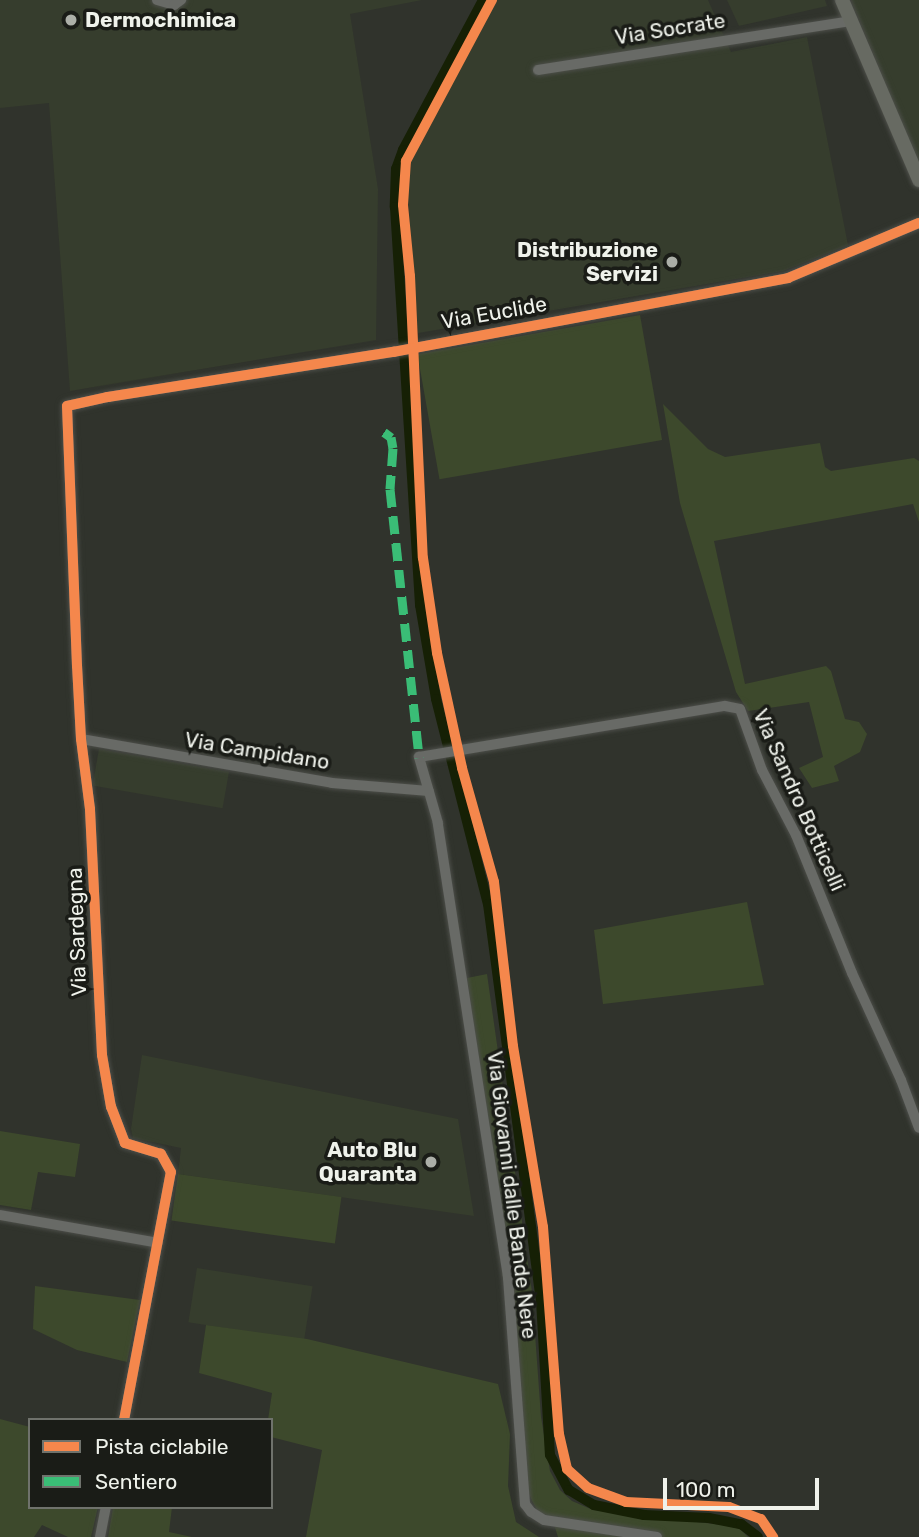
<!DOCTYPE html>
<style>
body{margin:0}
#map{position:relative;width:919px;height:1537px;overflow:hidden;background:#30332c;font-family:Rubik,sans-serif}
div>[style]{position:absolute}
[style*='--x']{left:calc(var(--x)*1px);top:calc(var(--y)*1px);width:calc(var(--w)*1px);rotate:calc(var(--a)*1deg)}
.built>*{inset:0;background:#363d2d;transform-origin:0 0}
.green>*{inset:0;background:#3d492c;transform-origin:0 0}
.canal>*{height:10px;margin:-5px;padding:0 5px;transform-origin:5px;border-radius:5px;background:#162005}
.roads{filter:drop-shadow(0 0 2px #4c4e49) drop-shadow(0 0 2px #4c4e49)}
.street>*{height:10px;margin:-5px;padding:0 5px;transform-origin:5px;border-radius:5px;background:#686a66}
.secondary>*{height:14px;margin:-7px;padding:0 7px;transform-origin:7px;border-radius:7px;background:#676a62}
.quiet>*{height:9px;margin-top:-4.5px;transform-origin:0;background:repeating-linear-gradient(90deg,#3abd76 0 18px,transparent 0 27px)}
.cycleway>*{height:10px;margin:-5px;padding:0 5px;transform-origin:5px;border-radius:5px;background:#f5874c}
.dots>*{width:19px;height:19px;translate:-50% -50%;box-sizing:border-box;border:4px solid #1a1c17;border-radius:50%}
span{translate:-50% -50%;white-space:nowrap;text-align:center;line-height:1.15;-webkit-text-stroke:7px #1a1c17;paint-order:stroke}
.poi-label{font-size:21px;color:#eff2eb;font-weight:700}
.left{translate:0 -50%;text-align:left}
.right{translate:-100% -50%;text-align:right}
.street-label{font-size:21px;color:#eff2eb}
.legend{position:absolute;left:28px;top:1418px;width:245px;height:91px;box-sizing:border-box;background:#1a1c17;border:2px solid #6f726c;margin:0;padding:9px 12px;list-style:none;font-size:21px;color:#eff2eb}
.legend li{display:flex;align-items:center;gap:14px;height:35px}
.legend b{width:35px;border:2px solid #6f726c}
.scale{position:absolute;left:663px;top:1478px;width:156px;height:32px;box-sizing:border-box;border:4px solid #eff2eb;border-top:0;padding-left:9px;font-size:21px;line-height:24px;white-space:nowrap;color:#eff2eb;-webkit-text-stroke:5px #1a1c17;paint-order:stroke}
</style>
<div id="map">
<div class="built">
<i style="clip-path:polygon(0 0,422px 0,350px 14px,378px 189px,376px 340px,70px 391px,49px 103px,0 108px)"></i>
<i style="clip-path:polygon(497px 0,708px 0,731px 52px,807px 37px,848px 245px,783px 271px,418px 333px,408px 198px,411px 161px)"></i>
<i style="clip-path:polygon(727px 0,825px 0,827px 6px,739px 26px)"></i>
<i style="clip-path:polygon(851px 0,919px 0,919px 165px)"></i>
<i style="left:99px;top:749px;width:132px;height:37px;rotate:10deg"></i>
<i style="clip-path:polygon(142px 1055px,458px 1119px,474px 1216px,178px 1174px,181px 1148px,133px 1138px,131px 1129px)"></i>
<i style="left:197px;top:1268px;width:117px;height:55px;rotate:9deg"></i>
</div>
<div class="green">
<i style="left:640px;top:315px;width:127px;height:226px;rotate:80deg"></i>
<i style="clip-path:polygon(663px 404px,708px 449px,725px 457px,820px 443px,825px 467px,831px 471px,914px 458px,919px 461px,919px 522px,913px 504px,714px 541px,745px 684px,826px 666px,831px 671px,845px 719px,859px 722px,867px 734px,860px 752px,834px 766px,839px 781px,812px 788px,799px 768px,823px 757px,809px 702px,748px 711px,736px 692px,680px 503px)"></i>
<i style="clip-path:polygon(747px 902px,764px 985px,603px 1004px,594px 930px)"></i>
<i style="clip-path:polygon(487px 974px,532px 1292px,541px 1417px,550px 1471px,560px 1490px,572px 1501px,593px 1510px,723px 1525px,740px 1529px,748px 1537px,558px 1537px,553px 1521px,540px 1515px,532px 1501px,526px 1485px,512px 1284px,467px 978px)"></i>
<i style="clip-path:polygon(0 1131px,80px 1144px,75px 1177px,38px 1172px,31px 1210px,0 1205px)"></i>
<i style="left:178px;top:1174px;width:165px;height:47px;rotate:8deg"></i>
<i style="clip-path:polygon(35px 1286px,140px 1300px,127px 1362px,77px 1350px,33px 1329px)"></i>
<i style="clip-path:polygon(206px 1325px,307px 1339px,498px 1384px,510px 1434px,508px 1486px,516px 1522px,539px 1537px,306px 1537px,322px 1450px,271px 1437px,271px 1420px,268px 1420px,272px 1393px,199px 1373px)"></i>
<i style="clip-path:polygon(0 1419px,30px 1427px,30px 1507px,98px 1507px,91px 1537px,68px 1537px,42px 1525px,34px 1537px,0 1537px)"></i>
<i style="clip-path:polygon(113px 1507px,172px 1507px,169px 1532px,192px 1537px,108px 1537px)"></i>
</div>
<div class="canal">
<i style="--x:483;--y:0;--w:170;--a:118.1"></i>
<i style="--x:403;--y:150;--w:20;--a:110"></i>
<i style="--x:396;--y:169;--w:38;--a:92"></i>
<i style="--x:395;--y:207;--w:399;--a:86.4"></i>
<i style="--x:420;--y:605;--w:95;--a:80.3"></i>
<i style="--x:436;--y:699;--w:211;--a:75.8"></i>
<i style="--x:488;--y:904;--w:400;--a:82.4"></i>
<i style="--x:541;--y:1300;--w:155;--a:86.7"></i>
<i style="--x:550;--y:1455;--w:40;--a:62"></i>
<i style="--x:569;--y:1490;--w:29;--a:31"></i>
<i style="--x:594;--y:1505;--w:51;--a:11.3"></i>
<i style="--x:644;--y:1515;--w:65;--a:2.6"></i>
<i style="--x:709;--y:1518;--w:33;--a:11"></i>
<i style="--x:741;--y:1524;--w:21;--a:37"></i>
</div>
<div class="roads">
<div class="street">
<i style="--x:157;--y:0;--w:18;--a:16"></i>
<i style="--x:174;--y:5;--w:9;--a:-36"></i>
<i style="--x:538;--y:70;--w:316;--a:-8.9"></i>
<i style="--x:81;--y:739;--w:255;--a:9.9"></i>
<i style="--x:332;--y:783;--w:97;--a:4.7"></i>
<i style="--x:0;--y:1215;--w:160;--a:10"></i>
<i style="--x:124;--y:1420;--w:252;--a:-79.3"></i>
<i style="--x:171;--y:1172;--w:21;--a:-119"></i>
<i style="--x:161;--y:1154;--w:38;--a:-163"></i>
<i style="--x:125;--y:1143;--w:39;--a:-111"></i>
<i style="--x:111;--y:1107;--w:53;--a:-99.8"></i>
<i style="--x:102;--y:1055;--w:246;--a:-92.8"></i>
<i style="--x:90;--y:809;--w:71;--a:-97.3"></i>
<i style="--x:81;--y:739;--w:73;--a:-93.1"></i>
<i style="--x:77;--y:666;--w:260;--a:-92.2"></i>
<i style="--x:67;--y:406;--w:42;--a:-12.4"></i>
<i style="--x:108;--y:397;--w:289;--a:-9"></i>
<i style="--x:393;--y:352;--w:402;--a:-10.6"></i>
<i style="--x:788;--y:278;--w:142;--a:-22.8"></i>
<i style="--x:100;--y:1537;--w:31;--a:-79"></i>
<i style="--x:657;--y:1537;--w:114;--a:-171.4"></i>
<i style="--x:544;--y:1520;--w:15;--a:-148"></i>
<i style="--x:531;--y:1512;--w:10;--a:-127"></i>
<i style="--x:525;--y:1504;--w:228;--a:-94.3"></i>
<i style="--x:508;--y:1277;--w:459;--a:-98.8"></i>
<i style="--x:438;--y:823;--w:69;--a:-106.1"></i>
<i style="--x:419;--y:757;--w:310;--a:-9.5"></i>
<i style="--x:725;--y:706;--w:15;--a:11"></i>
<i style="--x:740;--y:709;--w:65;--a:70.2"></i>
<i style="--x:762;--y:770;--w:73;--a:62.4"></i>
<i style="--x:796;--y:835;--w:149;--a:67.9"></i>
<i style="--x:852;--y:973;--w:118;--a:65.4"></i>
<i style="--x:901;--y:1080;--w:51;--a:69.4"></i>
</div>
<div class="secondary">
<i style="--x:842;--y:0;--w:196;--a:66.8"></i>
</div>
</div>
<div class="quiet">
<i style="--x:384;--y:432;--w:9;--a:36"></i>
<i style="--x:391;--y:437;--w:11;--a:80"></i>
<i style="--x:393;--y:448;--w:41;--a:94.2"></i>
<i style="--x:390;--y:489;--w:270;--a:83.8"></i>
</div>
<div class="cycleway">
<i style="--x:492;--y:0;--w:183;--a:118.1"></i>
<i style="--x:406;--y:161;--w:44;--a:93.9"></i>
<i style="--x:403;--y:205;--w:71;--a:84.4"></i>
<i style="--x:410;--y:276;--w:282;--a:87.4"></i>
<i style="--x:423;--y:558;--w:96;--a:81.6"></i>
<i style="--x:437;--y:653;--w:118;--a:77.7"></i>
<i style="--x:462;--y:768;--w:118;--a:74.3"></i>
<i style="--x:494;--y:882;--w:165;--a:83.4"></i>
<i style="--x:513;--y:1046;--w:183;--a:80.6"></i>
<i style="--x:543;--y:1227;--w:208;--a:85.6"></i>
<i style="--x:559;--y:1434;--w:36;--a:77"></i>
<i style="--x:567;--y:1469;--w:28;--a:42"></i>
<i style="--x:588;--y:1488;--w:40;--a:20.2"></i>
<i style="--x:626;--y:1502;--w:103;--a:2.8"></i>
<i style="--x:729;--y:1507;--w:34;--a:21"></i>
<i style="--x:761;--y:1519;--w:22;--a:56"></i>
<i style="--x:124;--y:1420;--w:252;--a:-79.3"></i>
<i style="--x:171;--y:1172;--w:21;--a:-119"></i>
<i style="--x:161;--y:1154;--w:38;--a:-163"></i>
<i style="--x:125;--y:1143;--w:39;--a:-111"></i>
<i style="--x:111;--y:1107;--w:53;--a:-99.8"></i>
<i style="--x:102;--y:1055;--w:246;--a:-92.8"></i>
<i style="--x:90;--y:809;--w:71;--a:-97.3"></i>
<i style="--x:81;--y:739;--w:73;--a:-93.1"></i>
<i style="--x:77;--y:666;--w:260;--a:-92.2"></i>
<i style="--x:67;--y:406;--w:42;--a:-12.4"></i>
<i style="--x:108;--y:397;--w:289;--a:-9"></i>
<i style="--x:393;--y:352;--w:402;--a:-10.6"></i>
<i style="--x:788;--y:278;--w:142;--a:-22.8"></i>
</div>
<div class="dots">
<i style="left:71px;top:20px;background:#acafa8"></i>
<i style="left:672px;top:262px;background:#acafa8"></i>
<i style="left:431px;top:1162px;background:#acafa8"></i>
</div>
<div class="poi-label">
<span class="left" style="left:85px;top:20px">Dermochimica</span>
<span class="right" style="left:658px;top:262px">Distribuzione<br>Servizi</span>
<span class="right" style="left:417px;top:1162px">Auto Blu<br>Quaranta</span>
</div>
<div class="street-label">
<span style="left:670px;top:29px;rotate:-9deg">Via Socrate</span>
<span style="left:494px;top:313px;rotate:-10deg">Via Euclide</span>
<span style="left:257px;top:751px;rotate:9deg">Via Campidano</span>
<span style="left:799px;top:800px;rotate:66deg">Via Sandro Botticelli</span>
<span style="left:77px;top:932px;rotate:-92deg">Via Sardegna</span>
<span style="left:512px;top:1195px;rotate:83deg">Via Giovanni dalle Bande Nere</span>
</div>
<ul class="legend">
<li><b style="height:9px;background:#f5874c"></b>Pista ciclabile</li>
<li><b style="height:9px;background:#3abd76"></b>Sentiero</li>
</ul>
<div class="scale">100 m</div>
</div>
